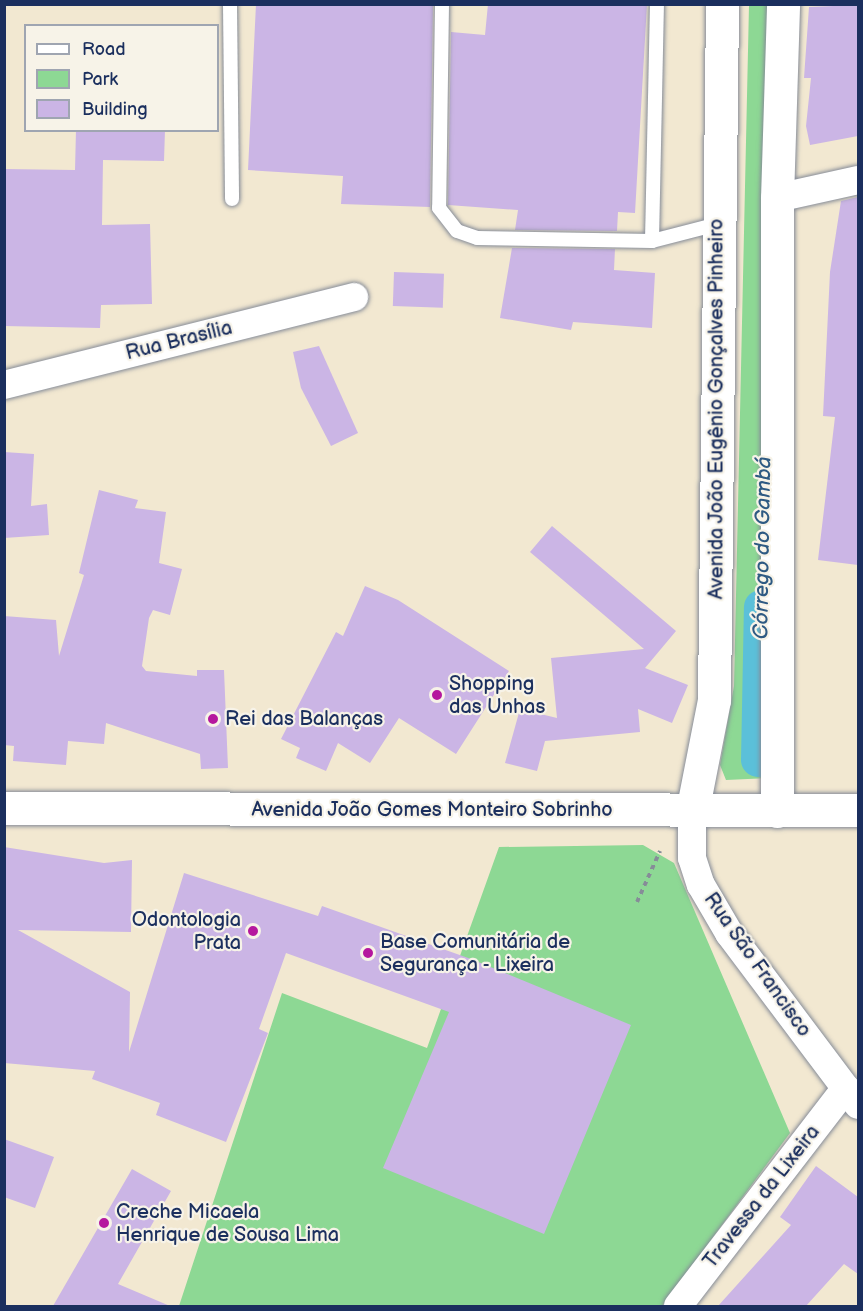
<!DOCTYPE html>
<meta charset="utf-8">
<style>
body{margin:0}
#map{position:relative;width:863px;height:1311px;overflow:hidden;background:#f2e8d1;font-family:"Balsamiq Sans",sans-serif}
div>[style]{position:absolute}
[style*='--x']{left:calc(var(--x)*1px);top:calc(var(--y)*1px);width:calc(var(--w)*1px);rotate:calc(var(--a)*1deg)}
.green>*{inset:0;background:#8dd894}
.canal>*{height:34px;margin:-17px;padding:0 17px;transform-origin:17px;border-radius:17px;background:#5bc0d9}
.building>*{inset:0;background:#cbb5e5;transform-origin:0 0}
.path>*{height:4px;margin-top:-2px;transform-origin:0;background:repeating-linear-gradient(90deg,#868c98 0 4.5px,transparent 0 9px)}
.roads{filter:drop-shadow(0 0 2px #868c98) drop-shadow(0 0 2px #868c98)}
.service>*{height:14px;margin:-7px;padding:0 7px;transform-origin:7px;border-radius:7px;background:#fff}
.minor>*{height:28px;margin:-14px;padding:0 14px;transform-origin:14px;border-radius:14px;background:#fff}
.tertiary>*{height:33px;margin:-16.5px;padding:0 16.5px;transform-origin:16.5px;border-radius:16.5px;background:#fff}
.secondary>*{height:33px;margin:-16.5px;padding:0 16.5px;transform-origin:16.5px;border-radius:16.5px;background:#fff}
.dots>*{width:16px;height:16px;translate:-50% -50%;box-sizing:border-box;border:3px solid #f7f3e8;border-radius:50%}
span{translate:-50% -50%;white-space:nowrap;text-align:center;line-height:1.15;-webkit-text-stroke:4.5px #f7f3e8;paint-order:stroke}
.street-label{font-size:20px;color:#1b2f5e}
.poi-label{font-size:20px;color:#1b2f5e}
.left{translate:0 -50%;text-align:left}
.right{translate:-100% -50%;text-align:right}
.water-label{font-size:21px;color:#2e5a83;font-style:italic}
.frame{position:absolute;inset:0;border:6px solid #1b2f5e;pointer-events:none}
.legend{position:absolute;left:24px;top:24px;width:195px;height:108px;box-sizing:border-box;background:#f7f3e8;border:2px solid #9fa5b1;margin:0;padding:8px 10px;list-style:none;font-size:18px;color:#1b2f5e}
.legend li{display:flex;align-items:center;gap:12px;height:30px}
.legend b{width:30px;border:2px solid #9fa5b1}
</style>
<div id="map">
<div class="green">
<i style="clip-path:polygon(749px 5px,778px 5px,769px 778px,726px 780px,720px 765px,734px 686px)"></i>
<i style="clip-path:polygon(643px 845px,674px 863px,790px 1133px,662px 1306px,179px 1306px,282px 993px,427px 1048px,499px 847px)"></i>
</div>
<div class="canal">
<i style="--x:758;--y:760;--w:153;--a:-88.9"></i>
</div>
<div class="building">
<i style="clip-path:polygon(256px 4px,433px 4px,430px 207px,341px 204px,343px 176px,248px 170px)"></i>
<i style="clip-path:polygon(488px 4px,647px 4px,635px 213px,618px 212px,617px 231px,515px 230px,518px 210px,448px 205px,451px 32px,485px 35px)"></i>
<i style="clip-path:polygon(858px 5px,858px 136px,810px 145px,806px 126px,811px 78px,804px 78px,809px 7px)"></i>
<i style="clip-path:polygon(76px 130px,165px 130px,164px 161px,103px 160px,102px 225px,150px 224px,152px 304px,101px 305px,100px 328px,4px 326px,4px 169px,75px 170px)"></i>
<i style="clip-path:polygon(858px 197px,858px 565px,818px 560px,835px 417px,823px 416px,830px 272px,841px 201px)"></i>
<i style="clip-path:polygon(512px 248px,615px 249px,614px 270px,655px 273px,652px 328px,573px 322px,571px 330px,500px 318px)"></i>
<i style="left:394px;top:272px;width:50px;height:34px;rotate:2deg"></i>
<i style="clip-path:polygon(319px 346px,358px 433px,331px 446px,301px 388px,293px 352px)"></i>
<i style="clip-path:polygon(4px 452px,34px 454px,31px 506px,47px 504px,49px 535px,4px 538px)"></i>
<i style="clip-path:polygon(99px 490px,138px 500px,135px 508px,166px 512px,159px 563px,182px 569px,170px 615px,153px 610px,149px 618px,142px 666px,146px 671px,197px 676px,197px 670px,224px 670px,228px 768px,201px 769px,200px 754px,106px 723px,104px 744px,68px 741px,66px 765px,13px 761px,14px 746px,4px 745px,4px 616px,56px 620px,59px 656px,84px 575px,79px 573px)"></i>
<i style="clip-path:polygon(552px 526px,676px 631px,645px 668px,688px 685px,672px 723px,638px 709px,640px 732px,545px 741px,537px 771px,505px 763px,520px 709px,557px 718px,551px 658px,644px 649px,530px 552px)"></i>
<i style="clip-path:polygon(365px 586px,398px 600px,509px 671px,456px 754px,399px 718px,370px 763px,338px 743px,326px 771px,296px 758px,300px 748px,281px 739px,336px 632px,343px 636px)"></i>
<i style="clip-path:polygon(4px 847px,104px 863px,132px 860px,131px 932px,18px 930px,130px 992px,129px 1052px,184px 873px,318px 916px,322px 906px,471px 959px,631px 1025px,544px 1234px,383px 1168px,449px 1012px,286px 953px,259px 1029px,268px 1033px,226px 1142px,156px 1115px,160px 1103px,92px 1079px,95px 1071px,4px 1063px)"></i>
<i style="clip-path:polygon(4px 1139px,54px 1157px,35px 1208px,4px 1197px)"></i>
<i style="clip-path:polygon(816px 1166px,858px 1197px,858px 1274px,844px 1264px,806px 1306px,718px 1306px,791px 1225px,780px 1217px)"></i>
<i style="clip-path:polygon(132px 1169px,171px 1191px,118px 1284px,170px 1306px,53px 1306px)"></i>
</div>
<div class="path">
<i style="--x:637;--y:902;--w:56;--a:-65.7"></i>
</div>
<div class="roads">
<div class="service">
<i style="--x:230;--y:4;--w:195;--a:89.4"></i>
<i style="--x:442;--y:4;--w:204;--a:90.8"></i>
<i style="--x:439;--y:208;--w:29;--a:52"></i>
<i style="--x:457;--y:231;--w:21;--a:19"></i>
<i style="--x:477;--y:238;--w:175;--a:1"></i>
<i style="--x:652;--y:241;--w:68;--a:-14.4"></i>
<i style="--x:652;--y:241;--w:237;--a:-88.8"></i>
</div>
<div class="minor">
<i style="--x:777;--y:198;--w:83;--a:-12.5"></i>
<i style="--x:4;--y:385;--w:361;--a:-14.1"></i>
<i style="--x:692;--y:812;--w:46;--a:90"></i>
<i style="--x:692;--y:858;--w:28;--a:72"></i>
<i style="--x:701;--y:885;--w:56;--a:59.7"></i>
<i style="--x:729;--y:933;--w:215;--a:53.1"></i>
<i style="--x:678;--y:1306;--w:275;--a:-52.4"></i>
</div>
<div class="tertiary">
<i style="--x:777;--y:811;--w:613;--a:-90"></i>
<i style="--x:777;--y:198;--w:194;--a:-88.2"></i>
<i style="--x:692;--y:812;--w:114;--a:-78.9"></i>
<i style="--x:714;--y:700;--w:696;--a:-89.34"></i>
</div>
<div class="secondary">
<i style="--x:4;--y:808;--w:854;--a:0.13"></i>
</div>
</div>
<div class="dots">
<i style="left:437px;top:695px;background:#b5179e"></i>
<i style="left:213px;top:719px;background:#b5179e"></i>
<i style="left:253px;top:931px;background:#b5179e"></i>
<i style="left:368px;top:953px;background:#b5179e"></i>
<i style="left:104px;top:1223px;background:#b5179e"></i>
</div>
<div class="street-label">
<span style="left:179px;top:341px;rotate:-14deg">Rua Brasília</span>
<span style="left:717px;top:409px;rotate:-90deg">Avenida João Eugênio Gonçalves Pinheiro</span>
<span style="left:432px;top:810px">Avenida João Gomes Monteiro Sobrinho</span>
<span style="left:757px;top:965px;rotate:55deg">Rua São Francisco</span>
<span style="left:762px;top:1197px;rotate:-52deg">Travessa da Lixeira</span>
</div>
<div class="poi-label">
<span class="left" style="left:449px;top:696px">Shopping<br>das Unhas</span>
<span class="left" style="left:225px;top:719px">Rei das Balanças</span>
<span class="right" style="left:241px;top:932px">Odontologia<br>Prata</span>
<span class="left" style="left:380px;top:954px">Base Comunitária de<br>Segurança - Lixeira</span>
<span class="left" style="left:116px;top:1224px">Creche Micaela<br>Henrique de Sousa Lima</span>
</div>
<div class="water-label">
<span style="left:763px;top:548px;rotate:-89deg">Córrego do Gambá</span>
</div>
<div class="frame"></div>
<ul class="legend">
<li><b style="height:8px;background:#fff"></b>Road</li>
<li><b style="height:16px;background:#8dd894"></b>Park</li>
<li><b style="height:16px;background:#cbb5e5"></b>Building</li>
</ul>
</div>
